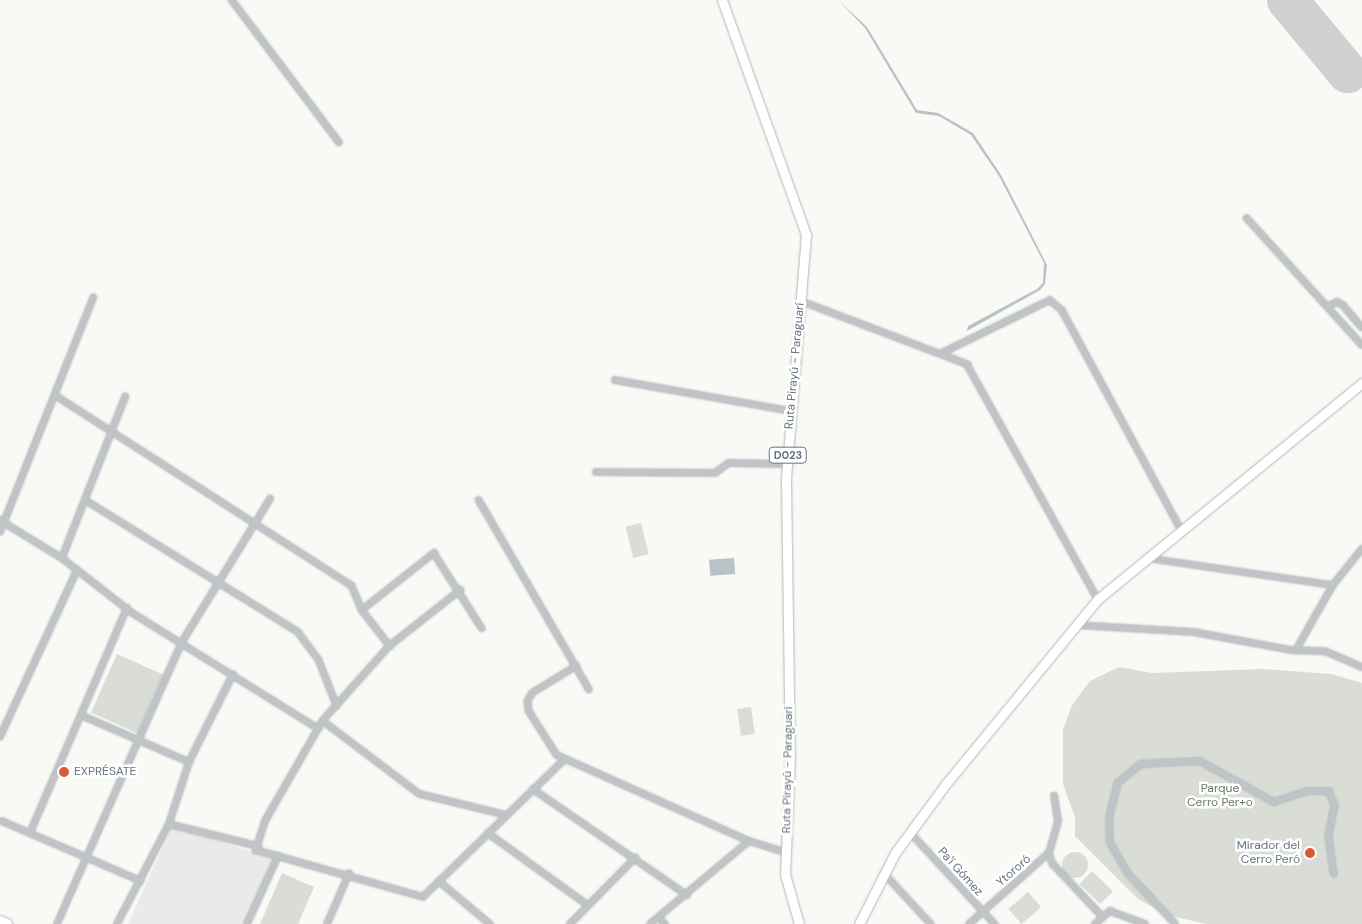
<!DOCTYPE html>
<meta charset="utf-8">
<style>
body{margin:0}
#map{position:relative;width:1362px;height:924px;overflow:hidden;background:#f9f9f6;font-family:"DM Sans",sans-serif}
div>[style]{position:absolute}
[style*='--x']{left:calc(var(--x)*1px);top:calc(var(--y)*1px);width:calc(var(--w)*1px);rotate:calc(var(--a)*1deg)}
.built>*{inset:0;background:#e9eae9}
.green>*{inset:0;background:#d9ddd6;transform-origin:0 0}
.round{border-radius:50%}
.water>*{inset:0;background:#b7c3c6;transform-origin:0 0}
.runway>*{height:41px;margin:-20.5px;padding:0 20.5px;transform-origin:20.5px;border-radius:20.5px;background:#ced0d2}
.roads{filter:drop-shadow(0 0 1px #b2b8bc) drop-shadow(0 0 1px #b2b8bc)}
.minor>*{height:5.5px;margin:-2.75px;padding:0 2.75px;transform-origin:2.75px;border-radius:2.75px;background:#c0c4c7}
.secondary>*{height:9px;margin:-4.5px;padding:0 4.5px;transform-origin:4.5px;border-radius:4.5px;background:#fff}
.primary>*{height:9px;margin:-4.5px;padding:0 4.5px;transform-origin:4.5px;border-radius:4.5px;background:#fff}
.trunk>*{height:10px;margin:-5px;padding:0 5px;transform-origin:5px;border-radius:5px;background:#fff}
.dots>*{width:14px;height:14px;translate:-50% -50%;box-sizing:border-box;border:2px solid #fff;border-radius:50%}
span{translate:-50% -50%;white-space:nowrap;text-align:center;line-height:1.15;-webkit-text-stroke:5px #fff;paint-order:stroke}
.shield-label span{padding:1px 4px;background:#fff;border:1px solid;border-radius:4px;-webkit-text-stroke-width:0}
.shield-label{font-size:11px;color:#66747f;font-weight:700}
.street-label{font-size:12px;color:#66747f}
.poi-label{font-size:12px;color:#66747f}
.left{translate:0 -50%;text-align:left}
.right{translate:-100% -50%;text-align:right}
.park-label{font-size:12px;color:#687864}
</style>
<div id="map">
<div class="built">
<i style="clip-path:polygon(173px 825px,272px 859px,246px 924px,128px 924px)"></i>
</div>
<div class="green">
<i style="left:641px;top:523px;width:32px;height:16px;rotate:76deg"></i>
<i style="left:117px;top:654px;width:51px;height:64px;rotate:24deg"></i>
<i style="clip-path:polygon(1119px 667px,1152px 673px,1263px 669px,1331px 674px,1362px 683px,1362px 924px,1206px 924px,1167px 915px,1138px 899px,1075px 836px,1075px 817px,1063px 784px,1063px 730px,1072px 705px,1090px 681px)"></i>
<i style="left:751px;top:707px;width:27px;height:14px;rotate:82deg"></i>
<i class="round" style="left:1062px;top:852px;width:26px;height:26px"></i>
<i style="left:1092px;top:871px;width:29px;height:18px;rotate:44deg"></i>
<i style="clip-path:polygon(282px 873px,314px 887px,298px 924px,260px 924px)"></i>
<i style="left:1028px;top:892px;width:20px;height:26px;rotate:49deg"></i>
</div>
<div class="water">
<i style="clip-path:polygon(838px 0,867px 27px,917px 110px,938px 113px,973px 133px,1001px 175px,1047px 265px,1045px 284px,1040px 290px,967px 331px,968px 326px,1037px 289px,1043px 283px,1044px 263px,999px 176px,971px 135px,939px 116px,916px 113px,865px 28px)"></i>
<i style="left:734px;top:558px;width:16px;height:25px;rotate:86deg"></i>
</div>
<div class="runway">
<i style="--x:1287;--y:0;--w:94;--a:50.2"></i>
</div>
<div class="roads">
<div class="minor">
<i style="--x:232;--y:0;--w:178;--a:53"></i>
<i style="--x:1247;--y:218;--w:171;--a:47.8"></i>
<i style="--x:801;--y:301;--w:178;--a:20.8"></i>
<i style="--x:967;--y:364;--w:269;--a:60.9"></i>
<i style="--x:1329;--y:306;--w:9;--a:-27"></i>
<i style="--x:1337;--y:302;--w:7;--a:27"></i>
<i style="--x:1343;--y:305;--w:29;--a:49"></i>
<i style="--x:944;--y:352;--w:118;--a:-26.1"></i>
<i style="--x:1050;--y:300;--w:16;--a:40"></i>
<i style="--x:1062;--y:310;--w:249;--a:61.5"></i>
<i style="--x:615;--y:380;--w:179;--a:10"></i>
<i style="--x:55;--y:395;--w:353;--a:32.7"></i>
<i style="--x:352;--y:586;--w:26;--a:67"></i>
<i style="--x:362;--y:610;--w:46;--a:52.1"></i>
<i style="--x:596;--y:472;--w:119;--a:0.5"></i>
<i style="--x:715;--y:473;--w:17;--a:-36"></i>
<i style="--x:729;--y:463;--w:58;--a:1"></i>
<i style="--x:479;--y:500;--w:219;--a:59.8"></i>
<i style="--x:87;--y:501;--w:248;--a:31.8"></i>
<i style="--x:298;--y:632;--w:35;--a:53"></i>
<i style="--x:319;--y:660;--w:49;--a:68.6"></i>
<i style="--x:0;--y:520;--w:73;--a:31.5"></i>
<i style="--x:62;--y:558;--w:88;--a:38"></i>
<i style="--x:131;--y:612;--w:221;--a:31.9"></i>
<i style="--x:0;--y:532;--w:252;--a:-68.3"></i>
<i style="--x:62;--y:558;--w:173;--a:-68.6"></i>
<i style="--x:1147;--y:558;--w:188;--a:8.3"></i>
<i style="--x:461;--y:590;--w:90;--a:141.7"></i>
<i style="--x:390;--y:646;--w:101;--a:131.8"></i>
<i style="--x:323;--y:721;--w:114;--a:119.9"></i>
<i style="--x:266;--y:820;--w:32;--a:108"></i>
<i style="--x:256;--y:850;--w:173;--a:15.7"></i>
<i style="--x:423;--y:897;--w:197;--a:-44.2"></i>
<i style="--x:362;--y:610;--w:92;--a:-38.4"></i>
<i style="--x:434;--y:553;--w:89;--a:57.4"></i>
<i style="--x:1076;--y:625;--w:118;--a:3.4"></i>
<i style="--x:1194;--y:632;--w:99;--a:10.5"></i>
<i style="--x:1291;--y:650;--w:34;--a:2"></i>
<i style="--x:1325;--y:651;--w:40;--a:23.4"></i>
<i style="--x:1296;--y:650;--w:75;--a:-60.4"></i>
<i style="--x:1333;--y:585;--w:46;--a:-51.1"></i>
<i style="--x:577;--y:666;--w:52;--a:148.5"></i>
<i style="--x:533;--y:693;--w:9;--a:122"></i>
<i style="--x:528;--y:701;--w:10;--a:84"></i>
<i style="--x:529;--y:711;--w:52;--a:57.5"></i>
<i style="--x:557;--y:755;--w:210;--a:24.1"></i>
<i style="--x:749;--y:841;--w:39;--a:17"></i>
<i style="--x:81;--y:715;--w:118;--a:23.5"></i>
<i style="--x:323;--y:721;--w:121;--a:37"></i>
<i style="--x:420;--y:794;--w:89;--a:13.7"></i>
<i style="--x:0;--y:737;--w:184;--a:-65.2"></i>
<i style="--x:533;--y:789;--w:187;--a:34.5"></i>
<i style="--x:2;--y:821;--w:151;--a:23.3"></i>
<i style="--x:169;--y:824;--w:92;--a:13.9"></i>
<i style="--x:30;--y:833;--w:245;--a:-66.7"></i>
<i style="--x:488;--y:833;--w:123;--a:35.8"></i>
<i style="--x:911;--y:833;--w:124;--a:47.3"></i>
<i style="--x:1049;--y:853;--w:12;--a:70"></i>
<i style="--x:1053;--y:864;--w:73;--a:46.7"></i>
<i style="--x:1049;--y:853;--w:33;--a:-74"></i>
<i style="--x:1058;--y:821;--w:25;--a:-99"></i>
<i style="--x:884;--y:873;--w:69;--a:47.3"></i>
<i style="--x:439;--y:881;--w:67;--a:40.1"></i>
<i style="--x:659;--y:917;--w:9;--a:49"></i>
<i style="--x:57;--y:924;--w:308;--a:-66.1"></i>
<i style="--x:182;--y:642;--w:168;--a:-58.4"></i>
<i style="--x:117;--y:924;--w:113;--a:-62.5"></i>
<i style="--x:169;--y:824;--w:65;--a:-72.1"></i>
<i style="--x:189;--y:762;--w:98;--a:-63.4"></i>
<i style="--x:247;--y:924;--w:75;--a:-65.5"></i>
<i style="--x:327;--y:924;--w:55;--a:-66.3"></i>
<i style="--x:570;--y:924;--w:93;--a:-45.4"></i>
<i style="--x:650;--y:924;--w:129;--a:-40"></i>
<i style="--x:969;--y:924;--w:107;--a:-41.6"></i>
<i style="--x:1095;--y:924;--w:20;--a:-41"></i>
<i style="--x:1110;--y:911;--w:37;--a:20"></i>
<i style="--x:1175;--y:924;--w:69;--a:-133.2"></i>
<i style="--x:1128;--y:874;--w:36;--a:-120"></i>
<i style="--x:1110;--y:843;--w:25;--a:-92"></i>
<i style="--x:1109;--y:818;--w:36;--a:-76"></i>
<i style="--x:1118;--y:783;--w:30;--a:-40"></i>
<i style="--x:1141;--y:764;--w:59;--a:-2.9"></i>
<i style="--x:1200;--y:761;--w:85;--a:29"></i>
<i style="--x:1274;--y:802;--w:35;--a:-18"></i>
<i style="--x:1307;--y:791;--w:22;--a:0"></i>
<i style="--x:1329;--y:791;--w:15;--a:67"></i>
<i style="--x:1335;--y:805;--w:33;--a:101"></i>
<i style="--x:1329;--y:837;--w:37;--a:82"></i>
</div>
<div class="secondary">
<i style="--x:859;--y:924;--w:80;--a:-63.1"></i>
<i style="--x:895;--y:853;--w:84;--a:-53.7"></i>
<i style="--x:945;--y:785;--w:241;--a:-50.6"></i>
<i style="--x:1098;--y:599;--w:341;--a:-39.3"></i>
</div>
<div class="primary">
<i style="--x:722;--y:0;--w:250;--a:70.3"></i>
<i style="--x:806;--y:235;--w:246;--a:94.7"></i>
<i style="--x:786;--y:480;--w:276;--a:89.2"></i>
<i style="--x:790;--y:756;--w:118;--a:92.4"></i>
<i style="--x:785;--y:874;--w:52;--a:74.4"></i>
</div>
<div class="trunk">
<i style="--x:0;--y:921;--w:8;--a:23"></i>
</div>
</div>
<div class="dots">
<i style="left:64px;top:772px;background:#d95a36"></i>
<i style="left:1310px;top:853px;background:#d95a36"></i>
</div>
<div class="shield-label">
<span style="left:788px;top:455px">D023</span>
</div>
<div class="street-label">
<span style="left:795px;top:366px;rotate:-85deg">Ruta Pirayú - Paraguarí</span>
<span style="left:788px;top:770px;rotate:-89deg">Ruta Pirayú - Paraguarí</span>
<span style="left:1014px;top:871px;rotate:-41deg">Ytororó</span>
<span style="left:960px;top:872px;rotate:48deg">Pa'í Gómez</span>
</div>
<div class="poi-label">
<span class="left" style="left:74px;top:772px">EXPRÉSATE</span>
<span class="right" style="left:1300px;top:853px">Mirador del<br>Cerro Peró</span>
</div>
<div class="park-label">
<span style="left:1220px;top:796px">Parque<br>Cerro Per+o</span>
</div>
</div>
